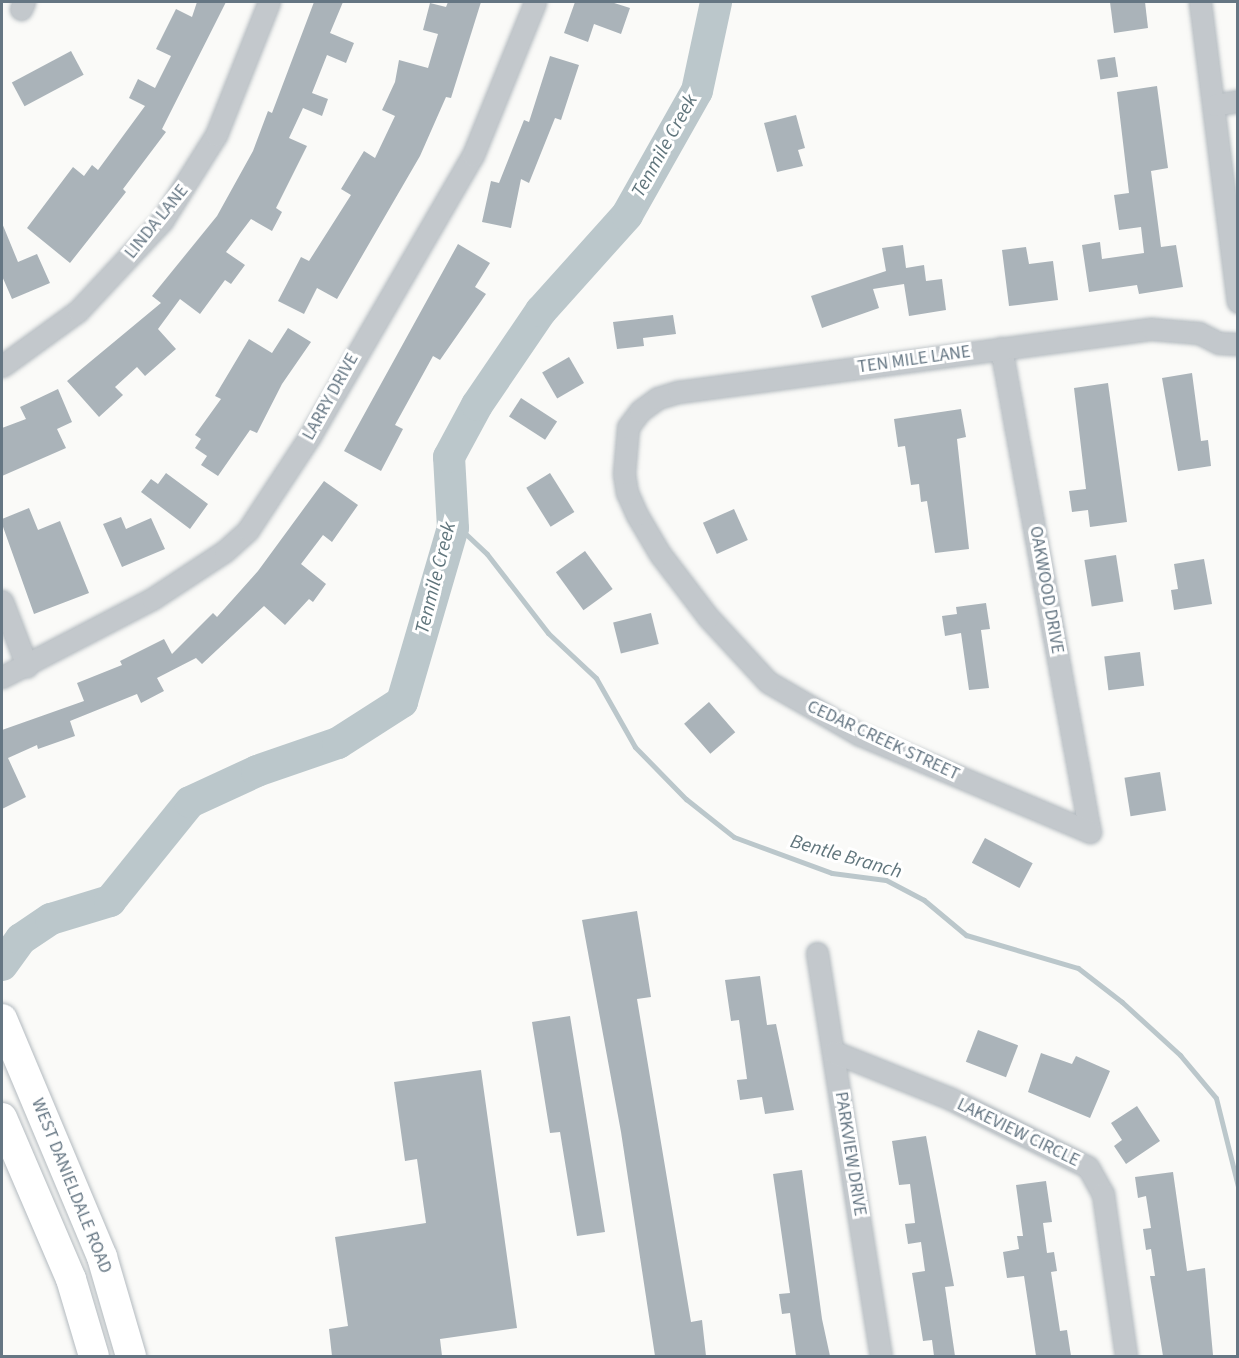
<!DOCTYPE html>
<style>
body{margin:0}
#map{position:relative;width:1239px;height:1358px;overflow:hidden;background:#fafaf8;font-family:"Source Sans 3",sans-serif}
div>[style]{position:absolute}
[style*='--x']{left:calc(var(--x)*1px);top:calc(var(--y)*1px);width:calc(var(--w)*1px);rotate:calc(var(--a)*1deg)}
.stream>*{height:5px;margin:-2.5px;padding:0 2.5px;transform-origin:2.5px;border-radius:2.5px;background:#bbc7cb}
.river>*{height:32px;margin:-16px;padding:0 16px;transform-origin:16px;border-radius:16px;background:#bbc7cb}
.building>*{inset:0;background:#aab3b9;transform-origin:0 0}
.roads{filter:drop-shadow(0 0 2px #b3babf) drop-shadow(0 0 2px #b3babf)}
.street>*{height:21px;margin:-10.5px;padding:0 10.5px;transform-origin:10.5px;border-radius:10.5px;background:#c3c8cc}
.secondary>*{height:30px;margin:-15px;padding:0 15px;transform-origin:15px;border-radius:15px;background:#fff}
span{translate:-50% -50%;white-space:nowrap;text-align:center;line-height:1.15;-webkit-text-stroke:6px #fff;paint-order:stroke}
.street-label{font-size:18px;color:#657683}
.water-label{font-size:20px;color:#60757c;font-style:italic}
.frame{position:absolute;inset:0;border:3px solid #657683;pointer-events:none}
</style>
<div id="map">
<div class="stream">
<i style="--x:452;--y:521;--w:48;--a:43.3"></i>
<i style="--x:487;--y:554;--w:100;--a:52.3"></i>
<i style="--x:548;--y:633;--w:66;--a:43.2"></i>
<i style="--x:596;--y:678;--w:79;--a:60.5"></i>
<i style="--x:635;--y:747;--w:73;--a:45.6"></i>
<i style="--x:686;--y:799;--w:61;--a:38.4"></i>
<i style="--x:734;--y:837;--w:104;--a:20.2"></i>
<i style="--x:832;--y:873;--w:54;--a:7.4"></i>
<i style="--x:886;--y:880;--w:43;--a:27.8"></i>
<i style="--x:924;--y:900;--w:55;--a:39.8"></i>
<i style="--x:966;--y:935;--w:117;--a:16.4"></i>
<i style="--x:1078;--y:968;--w:56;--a:37.7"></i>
<i style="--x:1122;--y:1002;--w:79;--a:42.4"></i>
<i style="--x:1180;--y:1055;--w:56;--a:50.1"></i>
<i style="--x:1216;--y:1098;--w:91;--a:76"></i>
</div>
<div class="river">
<i style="--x:2;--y:965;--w:32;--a:-54"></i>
<i style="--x:21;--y:939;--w:36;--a:-34"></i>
<i style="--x:51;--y:919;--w:62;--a:-17"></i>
<i style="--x:110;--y:901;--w:127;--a:-51.1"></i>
<i style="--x:190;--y:802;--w:74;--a:-24.8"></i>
<i style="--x:257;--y:771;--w:86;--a:-19.1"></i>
<i style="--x:338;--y:743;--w:76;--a:-32.6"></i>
<i style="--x:402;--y:702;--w:181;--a:-73.7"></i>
<i style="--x:453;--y:528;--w:71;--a:-93.2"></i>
<i style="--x:449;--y:457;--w:59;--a:-61.7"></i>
<i style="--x:477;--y:405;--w:114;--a:-55.8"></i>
<i style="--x:541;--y:311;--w:129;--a:-48.1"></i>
<i style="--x:627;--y:215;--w:142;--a:-60.6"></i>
<i style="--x:697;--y:91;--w:91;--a:-77.9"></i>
</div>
<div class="building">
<i style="clip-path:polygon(197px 2px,226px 2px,162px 129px,166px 132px,123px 189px,126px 192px,70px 263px,27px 228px,73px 167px,84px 176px,92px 165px,98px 170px,145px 106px,129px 98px,138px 79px,155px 88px,171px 56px,156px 49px,176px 9px,192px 17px)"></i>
<i style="clip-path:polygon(314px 2px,343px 2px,330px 33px,354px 43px,346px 63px,327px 55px,312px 93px,328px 99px,322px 116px,303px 108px,289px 138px,307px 146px,276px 208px,282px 212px,272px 231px,251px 219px,226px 252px,245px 265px,231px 284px,225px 280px,200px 314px,180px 299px,158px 329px,176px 349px,145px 376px,137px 367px,115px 387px,123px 395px,99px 417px,67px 381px,161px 303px,152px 296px,217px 216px,253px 151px,268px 111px,272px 113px)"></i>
<i style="clip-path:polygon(448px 2px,481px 2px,451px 98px,446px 97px,420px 156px,337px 299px,317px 288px,304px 314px,278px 301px,301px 257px,309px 261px,351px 195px,341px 189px,364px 151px,375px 158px,395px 116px,382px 110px,395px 82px,399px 60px,428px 68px,438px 34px,423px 30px,430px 3px,446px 7px)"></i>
<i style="clip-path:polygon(575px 2px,611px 2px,630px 8px,621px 34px,594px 24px,588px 42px,564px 33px)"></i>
<i style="clip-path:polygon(1110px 2px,1145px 2px,1148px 28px,1114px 33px)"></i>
<i style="left:71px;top:51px;width:27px;height:67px;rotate:62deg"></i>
<i style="clip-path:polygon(550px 56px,579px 65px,561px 120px,555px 118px,529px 183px,521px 179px,511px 228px,482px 222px,491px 181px,499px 183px,524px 120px,529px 122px)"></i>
<i style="left:1115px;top:57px;width:20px;height:18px;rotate:81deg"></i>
<i style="clip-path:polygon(1157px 86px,1168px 168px,1151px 171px,1161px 247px,1176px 245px,1183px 287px,1139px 294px,1137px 285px,1089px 292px,1082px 245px,1100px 242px,1102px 259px,1144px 253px,1141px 227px,1119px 230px,1114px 195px,1129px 193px,1117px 92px)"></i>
<i style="clip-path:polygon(796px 115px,805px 148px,798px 150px,803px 166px,777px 172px,764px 123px)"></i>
<i style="clip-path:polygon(2px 223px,18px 262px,37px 254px,50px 283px,12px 299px,2px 276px)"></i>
<i style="clip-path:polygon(458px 244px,490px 263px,475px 287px,486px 294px,440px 360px,433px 356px,395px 425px,403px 429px,381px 471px,344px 451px)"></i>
<i style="clip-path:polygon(903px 245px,906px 268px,924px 265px,926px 281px,942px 279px,946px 310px,909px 316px,904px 284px,873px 289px,879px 308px,822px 328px,811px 296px,886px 271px,882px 248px)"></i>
<i style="clip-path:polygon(1026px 247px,1029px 264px,1053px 261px,1058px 300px,1009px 306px,1002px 250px)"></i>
<i style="clip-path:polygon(673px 315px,676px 334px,643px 338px,644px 346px,617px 349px,613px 322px)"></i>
<i style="clip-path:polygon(288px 328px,311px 342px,282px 384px,257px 433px,250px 430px,218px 476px,201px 465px,207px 456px,195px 448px,201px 439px,195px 435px,221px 399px,215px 396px,249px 339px,272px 353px)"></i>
<i style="left:569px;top:357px;width:30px;height:31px;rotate:60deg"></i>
<i style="clip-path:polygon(1192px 373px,1201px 441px,1208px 440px,1211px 466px,1178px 471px,1162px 378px)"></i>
<i style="clip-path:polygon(1108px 383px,1127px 522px,1090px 527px,1088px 510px,1072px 512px,1069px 491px,1086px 489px,1074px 388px)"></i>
<i style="clip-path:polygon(58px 389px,72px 422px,57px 429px,66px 448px,2px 476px,2px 428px,26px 419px,20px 407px)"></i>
<i style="left:521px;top:398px;width:43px;height:22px;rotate:33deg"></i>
<i style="clip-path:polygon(961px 409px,966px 437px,957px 439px,969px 549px,935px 553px,927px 501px,921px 502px,919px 484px,911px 485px,905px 446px,898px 447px,894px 419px)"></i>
<i style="clip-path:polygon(166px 473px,208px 504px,190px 529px,141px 492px,151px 479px,158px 484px)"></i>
<i style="left:550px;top:473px;width:46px;height:28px;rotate:58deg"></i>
<i style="clip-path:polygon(324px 481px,358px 505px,332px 542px,323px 535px,301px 564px,326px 584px,313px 602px,309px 599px,285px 625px,264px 606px,202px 664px,196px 658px,157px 678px,164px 691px,141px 703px,137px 694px,70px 721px,75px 736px,38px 749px,37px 745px,8px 758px,26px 797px,2px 809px,2px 730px,84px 701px,77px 683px,122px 665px,120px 661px,164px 639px,172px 654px,213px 613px,217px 617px,258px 571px)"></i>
<i style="clip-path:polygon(29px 508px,38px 530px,60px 521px,89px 593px,34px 614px,2px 524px,2px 519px)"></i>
<i style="left:734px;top:509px;width:34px;height:34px;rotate:66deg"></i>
<i style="clip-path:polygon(121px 517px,126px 529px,151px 518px,165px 549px,122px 567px,103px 524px)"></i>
<i style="left:585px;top:551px;width:47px;height:36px;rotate:54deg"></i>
<i style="left:1116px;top:555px;width:47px;height:32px;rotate:81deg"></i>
<i style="clip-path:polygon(1204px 559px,1212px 604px,1174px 610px,1171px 590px,1178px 589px,1174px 564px)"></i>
<i style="clip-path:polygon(986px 603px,990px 629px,981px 630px,989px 688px,969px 690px,961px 633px,945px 636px,942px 616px,957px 614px,956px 607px)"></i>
<i style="left:651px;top:613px;width:32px;height:39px;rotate:76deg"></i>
<i style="left:1140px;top:652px;width:34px;height:36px;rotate:83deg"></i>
<i style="left:709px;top:702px;width:40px;height:33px;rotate:49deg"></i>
<i style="left:1160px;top:772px;width:39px;height:36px;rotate:81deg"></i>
<i style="left:985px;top:838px;width:54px;height:28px;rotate:28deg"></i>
<i style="clip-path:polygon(637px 911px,651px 997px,637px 999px,691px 1322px,702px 1320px,706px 1356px,655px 1356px,621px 1132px,582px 920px)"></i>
<i style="clip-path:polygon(760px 976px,767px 1025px,776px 1024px,794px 1110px,765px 1114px,762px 1097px,740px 1100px,737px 1080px,747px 1079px,739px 1020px,731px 1021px,725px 980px)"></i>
<i style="clip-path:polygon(570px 1016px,605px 1232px,577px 1236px,560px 1132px,550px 1133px,532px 1022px)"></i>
<i style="left:978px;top:1030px;width:43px;height:34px;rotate:21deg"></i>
<i style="clip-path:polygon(1041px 1053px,1072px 1064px,1076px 1056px,1110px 1071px,1090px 1118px,1028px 1092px)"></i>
<i style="clip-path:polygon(481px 1070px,517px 1328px,440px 1339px,442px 1356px,332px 1356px,329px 1329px,348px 1326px,335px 1237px,426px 1223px,417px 1159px,405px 1161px,394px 1082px)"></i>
<i style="clip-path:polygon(1137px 1106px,1160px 1141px,1126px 1164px,1114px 1146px,1122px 1140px,1111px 1123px)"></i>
<i style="clip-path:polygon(926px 1136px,954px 1286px,945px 1287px,955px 1356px,934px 1356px,932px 1340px,923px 1341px,912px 1273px,925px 1271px,921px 1242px,908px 1244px,905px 1224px,915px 1223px,910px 1184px,899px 1185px,892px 1141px)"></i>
<i style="clip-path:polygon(802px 1170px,822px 1319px,830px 1356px,796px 1356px,790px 1313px,782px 1314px,779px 1294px,790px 1293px,773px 1174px)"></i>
<i style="clip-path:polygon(1173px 1172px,1187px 1271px,1205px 1268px,1213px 1355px,1163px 1356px,1150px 1276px,1155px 1276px,1151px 1249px,1146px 1250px,1143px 1229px,1151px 1228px,1146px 1196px,1138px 1198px,1135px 1177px)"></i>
<i style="clip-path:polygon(1046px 1181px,1052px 1222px,1043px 1223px,1047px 1253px,1054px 1252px,1057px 1271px,1051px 1272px,1060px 1331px,1067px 1330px,1071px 1356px,1036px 1356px,1024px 1276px,1007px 1278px,1003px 1252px,1019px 1249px,1017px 1236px,1023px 1236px,1016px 1185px)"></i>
</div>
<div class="roads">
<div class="street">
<i style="--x:1200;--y:2;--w:302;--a:82.8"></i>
<i style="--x:21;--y:9;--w:8;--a:-67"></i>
<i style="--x:1214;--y:105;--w:24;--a:-9"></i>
<i style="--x:1001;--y:348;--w:492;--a:79.6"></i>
<i style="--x:2;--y:366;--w:94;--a:-35.9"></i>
<i style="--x:78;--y:311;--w:123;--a:-47"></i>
<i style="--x:162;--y:221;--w:102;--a:-57.9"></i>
<i style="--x:216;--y:135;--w:143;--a:-68.3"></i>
<i style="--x:2;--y:601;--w:70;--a:69"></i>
<i style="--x:2;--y:677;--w:169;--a:-27.5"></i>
<i style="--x:152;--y:599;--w:87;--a:-33.3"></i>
<i style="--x:225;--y:551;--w:31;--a:-42"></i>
<i style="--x:248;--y:530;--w:113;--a:-56.6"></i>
<i style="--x:310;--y:436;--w:325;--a:-59.9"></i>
<i style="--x:473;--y:155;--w:165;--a:-67.9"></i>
<i style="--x:1090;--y:832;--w:250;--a:-157.1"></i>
<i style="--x:860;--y:735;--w:106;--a:-150.1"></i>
<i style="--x:768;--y:682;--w:88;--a:-132.7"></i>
<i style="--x:708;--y:617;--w:79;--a:-127.3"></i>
<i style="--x:660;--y:554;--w:45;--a:-120.5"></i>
<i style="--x:637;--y:515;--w:24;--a:-114"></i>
<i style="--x:627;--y:493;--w:20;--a:-99"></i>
<i style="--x:624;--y:473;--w:46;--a:-85"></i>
<i style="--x:628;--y:427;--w:20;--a:-53"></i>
<i style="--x:640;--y:411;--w:22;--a:-36"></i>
<i style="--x:658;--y:398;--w:21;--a:-17"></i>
<i style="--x:678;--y:392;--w:478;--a:-7.6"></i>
<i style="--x:1152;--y:329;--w:47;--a:4.9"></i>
<i style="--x:1199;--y:333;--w:22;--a:27"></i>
<i style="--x:1219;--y:343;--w:19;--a:3"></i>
<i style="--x:817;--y:953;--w:408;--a:81"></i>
<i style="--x:834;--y:1052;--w:124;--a:21.8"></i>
<i style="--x:949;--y:1098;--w:155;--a:26.4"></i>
<i style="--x:1088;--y:1167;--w:31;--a:61"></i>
<i style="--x:1103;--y:1194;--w:164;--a:81.9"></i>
</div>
<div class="secondary">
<i style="--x:2;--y:1019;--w:258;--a:67.2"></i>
<i style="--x:102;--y:1257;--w:103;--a:73.7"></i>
<i style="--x:2;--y:1118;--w:175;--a:66.8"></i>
<i style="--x:71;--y:1279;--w:80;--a:73.4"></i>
</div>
</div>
<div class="street-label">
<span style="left:157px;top:222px;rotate:-51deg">LINDA LANE</span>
<span style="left:914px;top:360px;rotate:-8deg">TEN MILE LANE</span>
<span style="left:331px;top:397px;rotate:-61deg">LARRY DRIVE</span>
<span style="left:1046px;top:590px;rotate:80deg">OAKWOOD DRIVE</span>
<span style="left:883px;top:741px;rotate:25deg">CEDAR CREEK STREET</span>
<span style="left:1018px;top:1133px;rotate:26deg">LAKEVIEW CIRCLE</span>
<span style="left:850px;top:1154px;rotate:81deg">PARKVIEW DRIVE</span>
<span style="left:71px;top:1186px;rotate:68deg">WEST DANIELDALE ROAD</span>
</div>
<div class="water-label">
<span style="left:665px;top:146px;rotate:-61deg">Tenmile Creek</span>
<span style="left:436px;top:578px;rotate:-76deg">Tenmile Creek</span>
<span style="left:846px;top:857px;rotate:16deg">Bentle Branch</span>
</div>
<div class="frame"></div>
</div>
